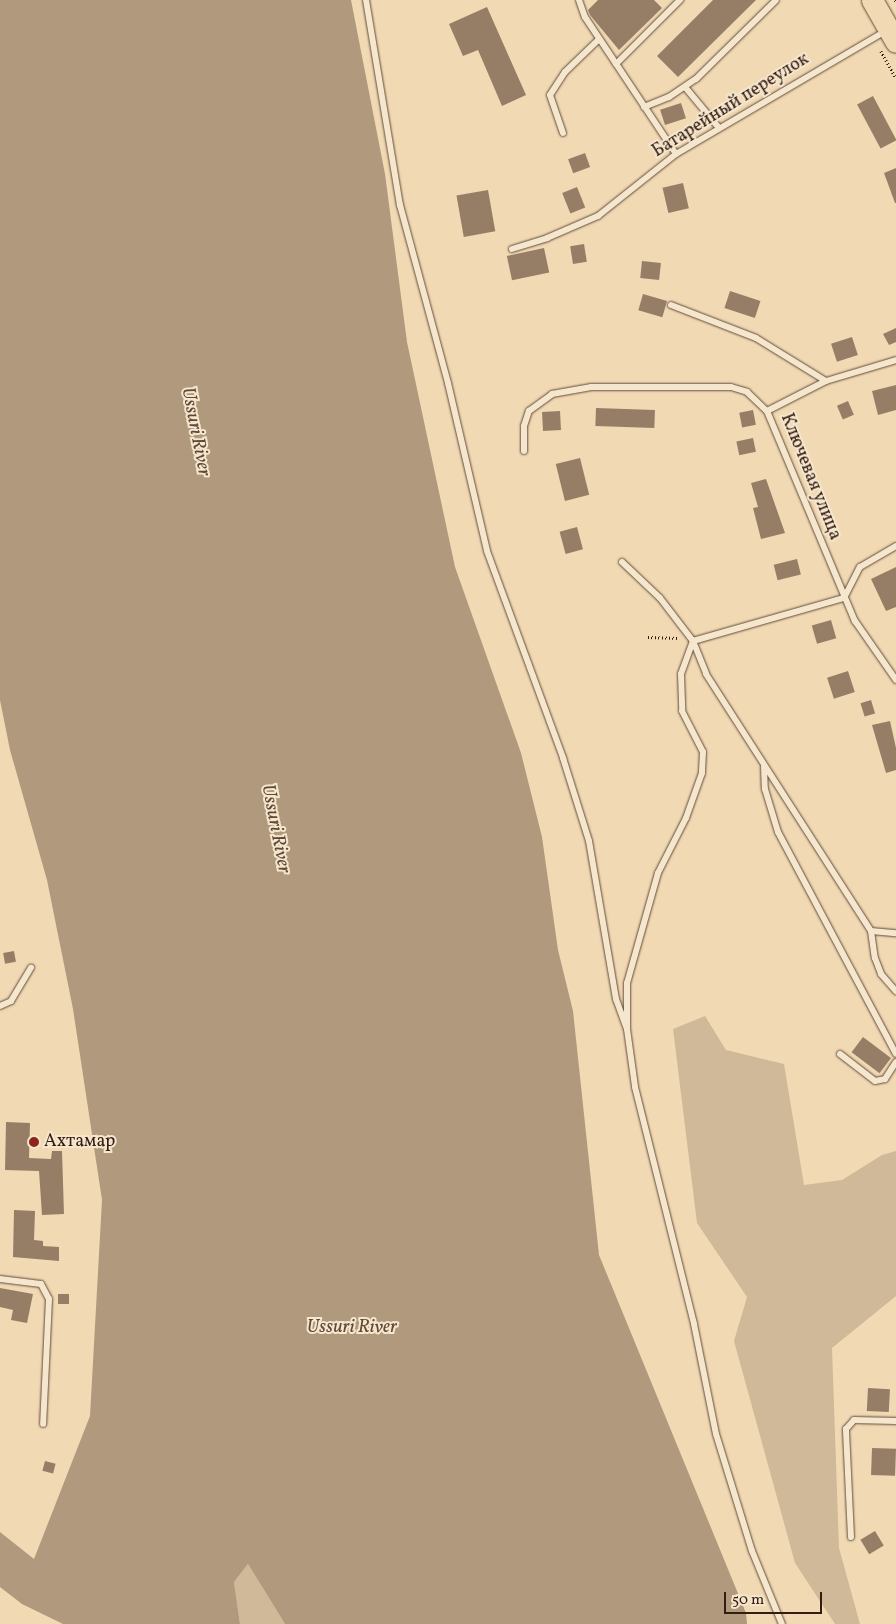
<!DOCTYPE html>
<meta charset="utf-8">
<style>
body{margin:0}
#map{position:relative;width:896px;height:1624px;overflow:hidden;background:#f0d9b3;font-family:Vollkorn,serif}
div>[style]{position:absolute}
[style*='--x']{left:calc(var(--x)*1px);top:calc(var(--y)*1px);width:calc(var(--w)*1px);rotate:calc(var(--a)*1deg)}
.green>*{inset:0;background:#d0b998}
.water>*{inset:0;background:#b0997c}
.building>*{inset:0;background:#967e66;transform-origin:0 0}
.path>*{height:2.5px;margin-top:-1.25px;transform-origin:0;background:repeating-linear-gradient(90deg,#351c12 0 1px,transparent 0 3.5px)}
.roads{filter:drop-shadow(0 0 1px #644b3a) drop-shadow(0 0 1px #644b3a)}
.service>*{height:6px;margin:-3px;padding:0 3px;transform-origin:3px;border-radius:3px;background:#f5e6ce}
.primary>*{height:21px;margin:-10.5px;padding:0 10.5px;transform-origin:10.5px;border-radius:10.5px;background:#f0d9b3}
.dots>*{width:14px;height:14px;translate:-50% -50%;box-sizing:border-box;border:2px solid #f5e6ce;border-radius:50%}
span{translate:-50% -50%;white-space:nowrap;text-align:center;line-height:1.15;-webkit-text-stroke:4px #f5e6ce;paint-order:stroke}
.street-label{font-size:18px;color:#351c12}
.poi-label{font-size:18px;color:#351c12}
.left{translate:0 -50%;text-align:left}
.water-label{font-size:19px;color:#604837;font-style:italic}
.scale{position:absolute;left:724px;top:1592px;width:98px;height:22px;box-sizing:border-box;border:2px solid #351c12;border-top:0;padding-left:6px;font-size:15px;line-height:18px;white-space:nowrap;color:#351c12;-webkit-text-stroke:4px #f5e6ce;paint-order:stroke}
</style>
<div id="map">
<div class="green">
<i style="clip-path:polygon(705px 1016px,726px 1050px,784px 1064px,804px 1185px,842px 1180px,882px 1155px,896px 1151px,896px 1296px,832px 1348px,839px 1548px,860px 1624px,835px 1624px,795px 1563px,734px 1341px,747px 1297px,697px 1223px,673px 1029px)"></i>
<i style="clip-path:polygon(248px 1564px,285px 1624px,240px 1624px,234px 1582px)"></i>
</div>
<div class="water">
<i style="clip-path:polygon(0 0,351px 0,385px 174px,407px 342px,455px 567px,521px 753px,542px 837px,558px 950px,573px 1011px,599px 1255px,746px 1613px,747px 1624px,285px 1624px,248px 1564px,234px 1582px,240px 1624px,63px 1624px,22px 1604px,0 1587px,0 1532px,34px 1559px,90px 1416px,102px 1200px,73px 1009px,47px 880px,10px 750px,0 700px)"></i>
</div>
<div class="building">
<i style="clip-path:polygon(598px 0,654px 0,662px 8px,619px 50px,590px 15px,588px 10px)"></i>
<i style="clip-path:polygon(713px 0,756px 0,678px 77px,657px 56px)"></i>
<i style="clip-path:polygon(487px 7px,526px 95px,502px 106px,478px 50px,463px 56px,449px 24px)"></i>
<i style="left:873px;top:96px;width:50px;height:18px;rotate:62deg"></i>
<i style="left:681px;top:103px;width:16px;height:22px;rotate:72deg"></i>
<i style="left:585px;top:153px;width:15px;height:18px;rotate:70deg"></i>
<i style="clip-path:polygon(896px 168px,896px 203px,895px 203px,884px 173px)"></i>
<i style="left:683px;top:183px;width:26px;height:21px;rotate:77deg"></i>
<i style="left:577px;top:187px;width:22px;height:16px;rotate:68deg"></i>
<i style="left:488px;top:190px;width:42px;height:32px;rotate:80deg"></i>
<i style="left:584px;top:244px;width:18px;height:14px;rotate:81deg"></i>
<i style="left:544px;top:248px;width:25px;height:38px;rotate:78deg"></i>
<i style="left:642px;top:261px;width:19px;height:17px;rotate:6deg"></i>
<i style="left:730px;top:291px;width:32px;height:18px;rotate:18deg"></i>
<i style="left:643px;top:294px;width:25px;height:17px;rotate:16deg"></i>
<i style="clip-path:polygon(896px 328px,896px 342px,889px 345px,883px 334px)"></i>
<i style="left:852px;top:337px;width:19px;height:22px;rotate:72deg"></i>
<i style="clip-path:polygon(896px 385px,896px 410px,878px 415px,872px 391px)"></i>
<i style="left:848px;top:401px;width:15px;height:12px;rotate:67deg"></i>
<i style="left:596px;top:408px;width:59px;height:18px;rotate:2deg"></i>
<i style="left:753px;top:410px;width:15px;height:14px;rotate:79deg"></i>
<i style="left:560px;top:411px;width:19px;height:18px;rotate:87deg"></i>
<i style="left:753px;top:438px;width:14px;height:17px;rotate:78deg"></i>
<i style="left:580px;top:458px;width:38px;height:25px;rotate:76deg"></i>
<i style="clip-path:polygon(766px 479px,785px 533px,761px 539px,753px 508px,758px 507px,751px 483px)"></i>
<i style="left:577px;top:527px;width:23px;height:18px;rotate:75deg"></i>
<i style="left:797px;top:559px;width:16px;height:24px;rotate:76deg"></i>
<i style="clip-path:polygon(896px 567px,896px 607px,886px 611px,871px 579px)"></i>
<i style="left:831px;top:620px;width:19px;height:20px;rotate:74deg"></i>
<i style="left:848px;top:671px;width:22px;height:22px;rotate:72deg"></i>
<i style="left:871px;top:700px;width:14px;height:11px;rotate:73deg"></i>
<i style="clip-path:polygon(890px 721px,896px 748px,896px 770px,886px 773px,872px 725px)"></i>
<i style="left:14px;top:951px;width:11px;height:11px;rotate:80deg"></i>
<i style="left:863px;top:1037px;width:35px;height:19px;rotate:37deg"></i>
<i style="clip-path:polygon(6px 1122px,30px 1123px,29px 1158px,51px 1159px,52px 1151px,62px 1151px,64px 1214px,42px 1215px,39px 1171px,5px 1170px)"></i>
<i style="clip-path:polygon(14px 1210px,35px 1211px,34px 1240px,43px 1241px,43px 1246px,59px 1247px,59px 1261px,13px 1257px)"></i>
<i style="clip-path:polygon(0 1288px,33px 1294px,27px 1323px,11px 1320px,13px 1310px,0 1307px)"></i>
<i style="left:58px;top:1294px;width:11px;height:10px"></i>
<i style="left:868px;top:1388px;width:22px;height:23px;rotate:3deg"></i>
<i style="left:872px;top:1448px;width:24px;height:27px;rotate:2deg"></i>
<i style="left:45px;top:1461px;width:11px;height:10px;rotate:15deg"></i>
<i style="left:875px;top:1531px;width:17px;height:17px;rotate:59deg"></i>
</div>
<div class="path">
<i style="--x:895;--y:0;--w:1;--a:45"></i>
<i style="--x:881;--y:51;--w:31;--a:61"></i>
<i style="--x:648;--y:637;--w:31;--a:2"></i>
</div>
<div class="roads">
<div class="service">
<i style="--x:366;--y:0;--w:208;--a:80.6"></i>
<i style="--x:400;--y:205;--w:184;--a:74.9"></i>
<i style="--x:448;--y:383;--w:172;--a:76.9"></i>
<i style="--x:487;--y:551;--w:221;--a:69.8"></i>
<i style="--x:563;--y:758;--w:87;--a:72.6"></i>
<i style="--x:589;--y:841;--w:160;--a:80.3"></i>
<i style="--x:616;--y:999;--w:32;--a:70"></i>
<i style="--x:579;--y:0;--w:18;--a:71"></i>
<i style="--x:585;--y:17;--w:164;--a:56.4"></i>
<i style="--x:616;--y:64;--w:91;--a:-45"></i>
<i style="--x:685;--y:87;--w:53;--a:50.3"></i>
<i style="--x:644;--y:107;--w:27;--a:-22"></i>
<i style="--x:669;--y:97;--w:32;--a:-34"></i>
<i style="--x:696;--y:79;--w:112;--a:-44.6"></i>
<i style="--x:563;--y:133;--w:40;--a:-108.9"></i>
<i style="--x:550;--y:95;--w:27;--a:-57"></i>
<i style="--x:565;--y:72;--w:47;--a:-44.1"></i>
<i style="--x:512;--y:249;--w:37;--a:-17"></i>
<i style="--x:547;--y:238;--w:56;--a:-23.3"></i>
<i style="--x:598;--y:216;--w:100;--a:-38.5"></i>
<i style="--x:676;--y:154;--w:243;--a:-30.4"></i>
<i style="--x:671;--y:305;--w:91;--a:21.2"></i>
<i style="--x:756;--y:338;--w:82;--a:31.6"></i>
<i style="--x:826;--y:381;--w:73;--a:-16.7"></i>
<i style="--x:767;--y:411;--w:66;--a:-27"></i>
<i style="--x:524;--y:451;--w:25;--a:-90"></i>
<i style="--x:524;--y:426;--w:16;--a:-72"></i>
<i style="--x:529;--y:411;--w:29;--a:-36"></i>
<i style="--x:552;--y:394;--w:40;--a:-10"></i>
<i style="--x:591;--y:387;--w:140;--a:0"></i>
<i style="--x:731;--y:387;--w:17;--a:17"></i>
<i style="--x:747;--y:392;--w:28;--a:44"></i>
<i style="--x:767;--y:411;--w:228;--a:67.3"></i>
<i style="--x:855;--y:621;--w:72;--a:55.2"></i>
<i style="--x:622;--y:562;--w:52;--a:43.5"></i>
<i style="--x:660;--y:598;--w:54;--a:52.5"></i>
<i style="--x:693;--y:641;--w:35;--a:68"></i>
<i style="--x:706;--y:674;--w:305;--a:57.3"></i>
<i style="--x:871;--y:931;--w:27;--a:82"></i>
<i style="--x:875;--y:958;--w:17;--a:69"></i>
<i style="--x:881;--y:974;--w:23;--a:49"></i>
<i style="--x:693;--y:641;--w:35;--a:110"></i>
<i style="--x:681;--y:674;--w:37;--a:88"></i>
<i style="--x:682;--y:711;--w:46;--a:62.9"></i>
<i style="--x:703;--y:752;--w:21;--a:93"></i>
<i style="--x:702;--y:773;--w:48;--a:109.6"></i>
<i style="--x:686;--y:818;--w:62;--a:117"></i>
<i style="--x:658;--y:873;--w:114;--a:105.7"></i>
<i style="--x:627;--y:983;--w:46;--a:90"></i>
<i style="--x:627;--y:1029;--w:59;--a:82.1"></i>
<i style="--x:635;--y:1087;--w:244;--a:76"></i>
<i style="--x:694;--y:1324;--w:112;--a:78.7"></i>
<i style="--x:716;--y:1434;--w:122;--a:72.9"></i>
<i style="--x:752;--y:1551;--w:79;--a:67.7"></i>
<i style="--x:693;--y:641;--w:157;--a:-15.9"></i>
<i style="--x:844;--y:598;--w:35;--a:-63"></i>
<i style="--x:860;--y:567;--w:42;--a:-30.3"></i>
<i style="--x:764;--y:766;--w:23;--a:88"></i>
<i style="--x:765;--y:789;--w:45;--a:73.2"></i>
<i style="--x:778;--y:832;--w:251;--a:62"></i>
<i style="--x:871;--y:931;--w:25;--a:5"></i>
<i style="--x:0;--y:1006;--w:12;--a:-24"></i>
<i style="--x:11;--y:1001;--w:39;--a:-59"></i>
<i style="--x:840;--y:1054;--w:44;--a:37.6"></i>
<i style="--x:875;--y:1081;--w:10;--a:-11"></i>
<i style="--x:885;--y:1079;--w:20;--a:-57"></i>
<i style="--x:0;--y:1279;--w:41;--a:7"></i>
<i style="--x:41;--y:1284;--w:17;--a:62"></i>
<i style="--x:49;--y:1299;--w:125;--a:92.7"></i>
<i style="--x:851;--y:1537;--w:108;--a:-92.7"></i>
<i style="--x:846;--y:1429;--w:12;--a:-48"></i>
<i style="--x:854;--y:1420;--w:42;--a:1.4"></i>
</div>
<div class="primary">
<i style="--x:872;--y:0;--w:48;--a:60.3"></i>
</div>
</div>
<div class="dots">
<i style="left:34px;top:1142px;background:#8f2418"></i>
</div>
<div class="street-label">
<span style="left:731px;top:106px;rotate:-32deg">Батарейный переулок</span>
<span style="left:810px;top:477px;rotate:68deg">Ключевая улица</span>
</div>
<div class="poi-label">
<span class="left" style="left:44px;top:1142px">Ахтамар</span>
</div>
<div class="water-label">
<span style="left:195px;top:432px;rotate:79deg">Ussuri River</span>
<span style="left:275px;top:829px;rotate:79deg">Ussuri River</span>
<span style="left:352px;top:1328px">Ussuri River</span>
</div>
<div class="scale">50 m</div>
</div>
